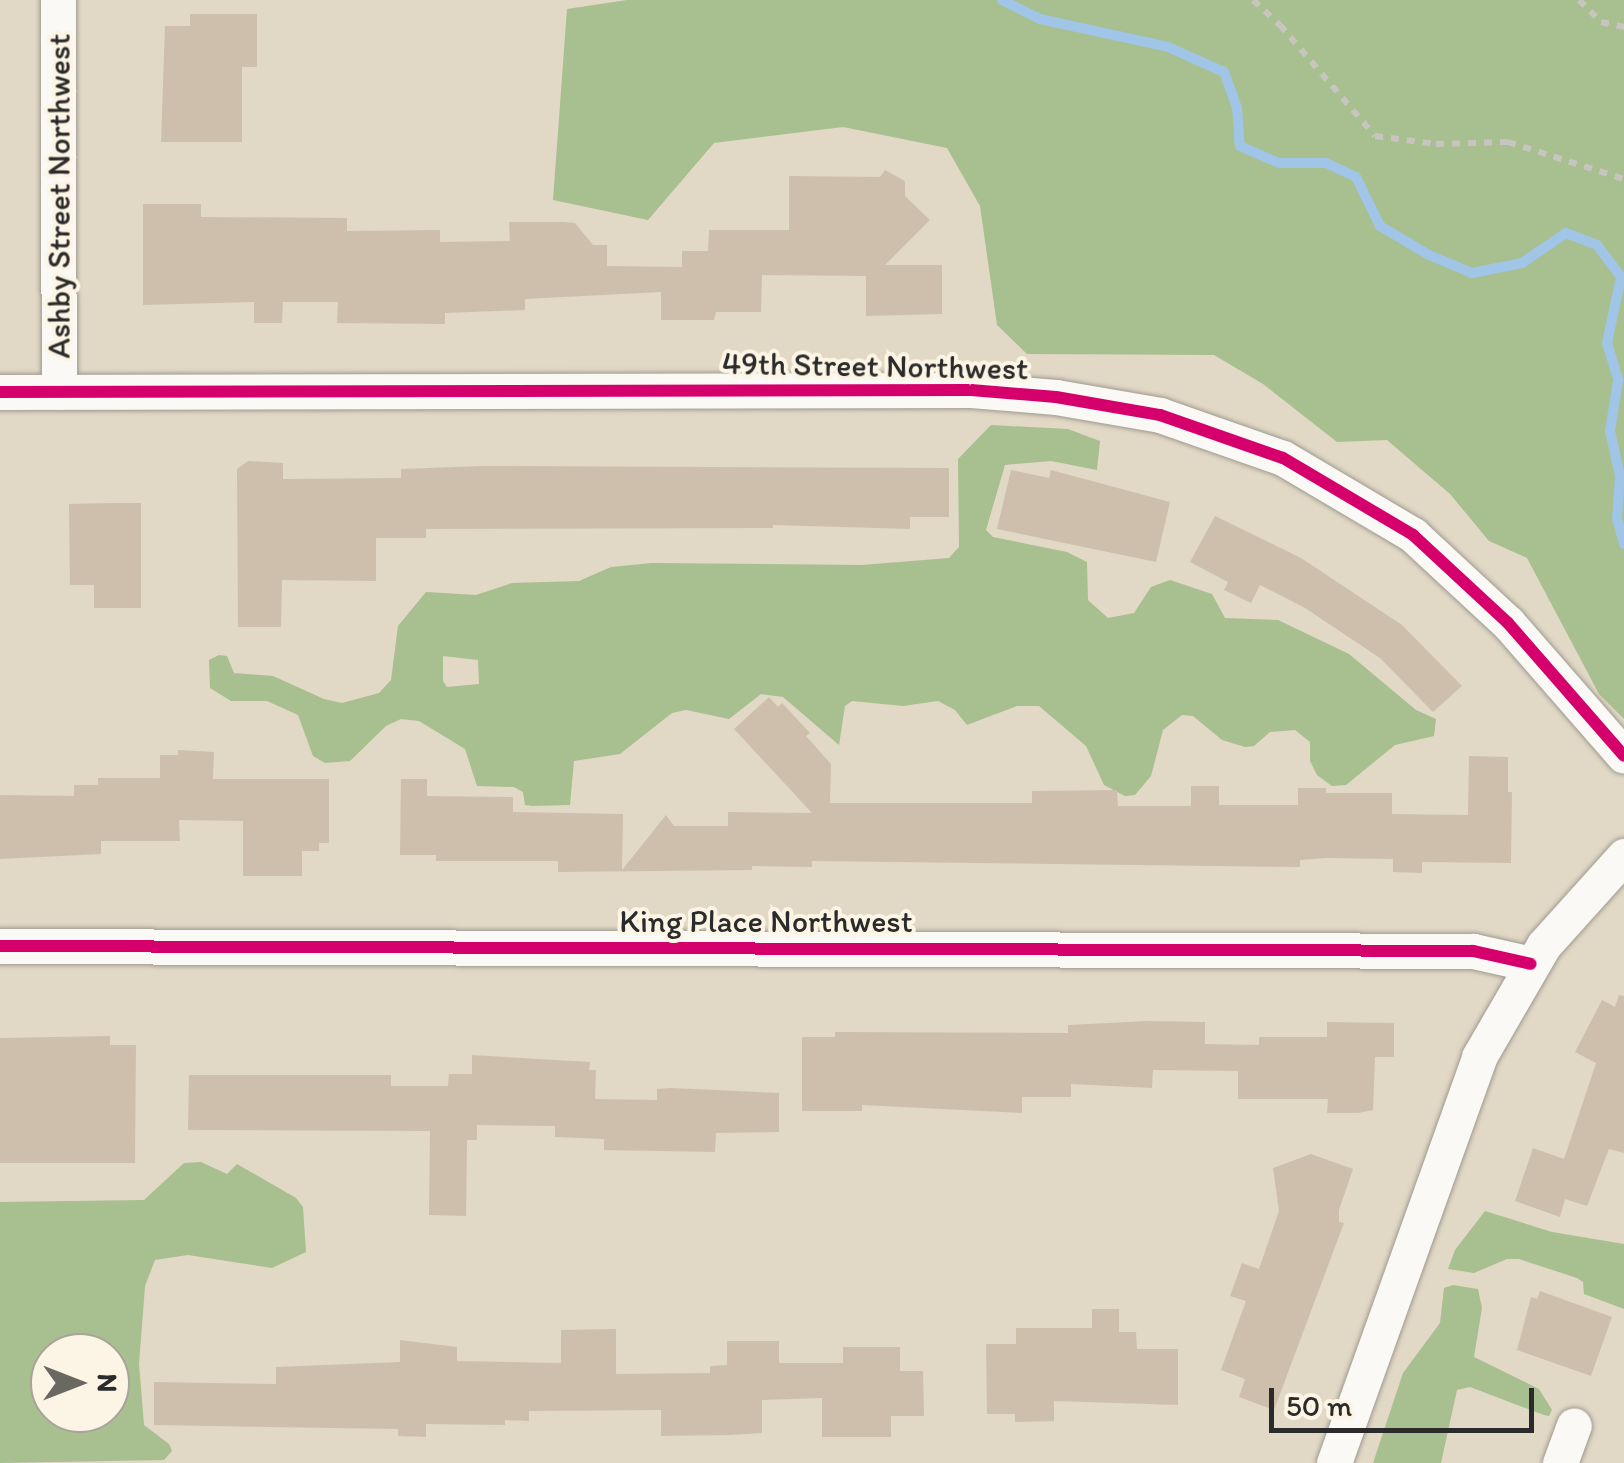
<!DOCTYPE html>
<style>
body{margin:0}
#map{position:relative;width:1624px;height:1463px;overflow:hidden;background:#e1d8c5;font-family:Itim,sans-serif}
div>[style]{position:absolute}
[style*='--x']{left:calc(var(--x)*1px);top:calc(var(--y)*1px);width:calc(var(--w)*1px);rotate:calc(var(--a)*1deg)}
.forest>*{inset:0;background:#a8bf8f}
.stream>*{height:10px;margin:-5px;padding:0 5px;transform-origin:5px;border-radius:5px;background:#a0c5e7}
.building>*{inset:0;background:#cebfad}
.path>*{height:6px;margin-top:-3px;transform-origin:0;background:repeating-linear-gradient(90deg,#c8c5c1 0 8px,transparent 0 16px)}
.roads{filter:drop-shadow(0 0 2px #9f9a8f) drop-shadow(0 0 2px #9f9a8f)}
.minor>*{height:35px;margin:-17.5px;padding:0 17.5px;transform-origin:17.5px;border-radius:17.5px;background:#faf9f6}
.cycleway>*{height:12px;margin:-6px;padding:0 6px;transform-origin:6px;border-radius:6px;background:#d6006c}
span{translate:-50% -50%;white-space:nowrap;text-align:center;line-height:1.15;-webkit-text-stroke:8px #fcf5e5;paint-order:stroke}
.street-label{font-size:32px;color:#2b2b2b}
.north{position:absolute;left:30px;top:1333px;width:100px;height:100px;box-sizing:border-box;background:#fcf5e5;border:2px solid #a8a49b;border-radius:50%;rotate:90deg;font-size:28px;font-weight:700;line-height:40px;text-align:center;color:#2b2b2b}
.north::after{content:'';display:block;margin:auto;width:35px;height:45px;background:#6b6861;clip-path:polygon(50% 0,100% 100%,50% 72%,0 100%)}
.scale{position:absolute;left:1269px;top:1388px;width:265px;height:45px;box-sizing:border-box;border:5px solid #2b2b2b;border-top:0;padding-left:12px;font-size:30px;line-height:35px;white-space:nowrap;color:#2b2b2b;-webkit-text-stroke:8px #fcf5e5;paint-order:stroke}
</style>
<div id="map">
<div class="forest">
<i style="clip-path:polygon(627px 0,1624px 0,1624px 719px,1599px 694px,1527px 558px,1489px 541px,1450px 494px,1387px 440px,1337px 442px,1263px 384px,1214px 355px,1027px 354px,997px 325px,980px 206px,947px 148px,843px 127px,714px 143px,648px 220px,553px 200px,567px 9px)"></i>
<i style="clip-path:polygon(evenodd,991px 425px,1068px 429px,1100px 441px,1097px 470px,1051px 461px,1005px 465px,986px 530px,993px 537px,1067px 552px,1087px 562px,1088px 600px,1108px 618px,1134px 613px,1151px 587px,1170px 580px,1212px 594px,1225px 618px,1278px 620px,1349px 654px,1416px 710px,1436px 719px,1434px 736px,1395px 745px,1346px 785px,1332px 786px,1317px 775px,1310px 761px,1310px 742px,1295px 730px,1270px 732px,1254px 746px,1245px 747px,1222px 740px,1193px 716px,1182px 715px,1163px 730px,1151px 776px,1135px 795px,1125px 796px,1104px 785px,1086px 746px,1039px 706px,1017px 706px,967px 725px,955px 710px,938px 701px,903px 706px,852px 701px,845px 706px,839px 745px,783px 697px,761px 694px,729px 719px,686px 710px,672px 713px,620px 754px,574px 761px,570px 805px,532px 806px,525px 805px,523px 792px,514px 787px,477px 786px,465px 749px,419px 721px,401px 719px,386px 726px,350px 761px,325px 763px,313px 756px,298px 715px,267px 701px,231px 701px,210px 688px,209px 660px,219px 655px,227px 656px,234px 673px,273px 676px,324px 699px,342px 703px,379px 693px,391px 680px,398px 626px,426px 592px,476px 595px,512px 583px,579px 581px,611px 567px,652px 563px,862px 565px,949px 558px,959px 547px,958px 459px,991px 425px,443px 656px,478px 660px,479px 684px,447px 687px,443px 681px,443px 656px)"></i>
<i style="clip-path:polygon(evenodd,201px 1162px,227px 1174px,237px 1164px,296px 1198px,303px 1207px,306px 1252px,272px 1268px,188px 1255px,155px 1260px,145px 1286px,139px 1364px,144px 1425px,169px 1444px,172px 1451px,164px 1460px,0 1463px,0 1202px,144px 1200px,184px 1163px,201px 1162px,50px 1353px,110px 1353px,110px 1413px,50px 1413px,50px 1353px)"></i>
<i style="clip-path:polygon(1485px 1211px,1552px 1232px,1624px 1244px,1624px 1309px,1584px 1294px,1583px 1282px,1577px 1278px,1519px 1259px,1507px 1259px,1474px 1273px,1448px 1269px,1455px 1250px)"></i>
<i style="clip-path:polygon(1453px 1285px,1478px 1289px,1482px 1308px,1474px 1357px,1539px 1389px,1552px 1410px,1549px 1416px,1544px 1415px,1470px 1387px,1457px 1390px,1441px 1463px,1373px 1463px,1403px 1373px,1440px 1323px,1444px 1288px)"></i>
</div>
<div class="stream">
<i style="--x:1002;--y:0;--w:42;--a:26.6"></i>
<i style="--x:1040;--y:19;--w:131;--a:12.3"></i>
<i style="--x:1168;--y:47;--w:61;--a:24.1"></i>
<i style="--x:1224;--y:72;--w:37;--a:70"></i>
<i style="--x:1237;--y:107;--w:39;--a:86"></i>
<i style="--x:1240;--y:146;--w:43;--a:23.6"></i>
<i style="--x:1279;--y:163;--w:47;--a:0"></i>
<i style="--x:1326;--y:163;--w:33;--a:25"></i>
<i style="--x:1356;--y:177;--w:55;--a:63.9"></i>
<i style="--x:1380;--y:226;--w:57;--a:30.6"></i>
<i style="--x:1429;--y:255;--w:47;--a:22.7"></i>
<i style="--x:1472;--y:273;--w:51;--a:-11.3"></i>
<i style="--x:1522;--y:263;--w:53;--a:-34.3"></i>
<i style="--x:1566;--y:233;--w:33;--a:21"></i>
<i style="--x:1597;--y:245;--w:40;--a:53"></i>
<i style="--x:1621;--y:277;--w:67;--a:102"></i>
<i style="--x:1607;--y:343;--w:39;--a:73"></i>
<i style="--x:1618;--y:380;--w:52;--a:98.9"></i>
<i style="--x:1610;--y:431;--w:46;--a:77.5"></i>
<i style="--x:1620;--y:476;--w:42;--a:94.1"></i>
<i style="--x:1617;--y:518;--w:27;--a:75"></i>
</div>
<div class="building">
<i style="clip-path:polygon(190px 14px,257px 14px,257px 67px,242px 67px,242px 142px,161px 142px,165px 26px,190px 26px)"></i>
<i style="clip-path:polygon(885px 170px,905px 181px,905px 196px,930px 220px,885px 265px,942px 265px,942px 314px,866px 316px,866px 276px,762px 275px,761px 312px,716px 312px,714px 320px,661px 320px,661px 292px,525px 299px,525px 310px,445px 313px,445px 324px,337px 323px,338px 302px,283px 302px,282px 323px,254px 323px,254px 302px,143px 305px,143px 204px,201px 204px,201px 217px,347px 218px,347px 231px,440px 230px,440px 242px,510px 241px,509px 222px,564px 222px,575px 223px,593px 245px,607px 245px,607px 266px,682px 267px,682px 251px,708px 251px,709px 230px,789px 230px,789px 176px,880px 177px)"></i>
<i style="clip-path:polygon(248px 461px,283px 463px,283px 479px,401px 478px,401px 469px,482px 466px,949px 468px,949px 517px,910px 517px,910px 529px,773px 525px,773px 528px,426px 529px,426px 538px,376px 538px,376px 581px,282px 580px,281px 627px,238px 627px,237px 469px)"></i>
<i style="clip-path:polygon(1011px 470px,1049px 478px,1051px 470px,1170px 502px,1156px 562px,997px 529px)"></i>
<i style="clip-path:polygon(113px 503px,141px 503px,141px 608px,94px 608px,94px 585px,70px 585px,69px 504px)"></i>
<i style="clip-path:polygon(1215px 516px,1301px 558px,1402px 625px,1462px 686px,1433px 712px,1380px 658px,1305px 608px,1260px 585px,1251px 603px,1224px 590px,1228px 582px,1190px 562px)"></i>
<i style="clip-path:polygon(769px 697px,778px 707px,782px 703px,810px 733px,806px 736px,831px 764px,830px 803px,1032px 803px,1032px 791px,1117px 790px,1118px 806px,1191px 806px,1191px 786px,1219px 786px,1219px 805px,1298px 805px,1298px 788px,1326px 788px,1326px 793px,1392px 793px,1392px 814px,1468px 815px,1469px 756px,1508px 757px,1508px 792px,1512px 792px,1511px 863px,1422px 862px,1422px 873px,1393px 872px,1393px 859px,1326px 858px,1300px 860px,1300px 867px,812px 861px,812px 867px,752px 866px,752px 870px,558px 872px,558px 861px,436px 861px,436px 855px,400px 855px,401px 779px,427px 779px,427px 796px,513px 797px,513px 812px,623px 814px,622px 870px,666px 815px,674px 826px,728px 826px,728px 812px,812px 813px,734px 729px)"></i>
<i style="clip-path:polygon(178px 750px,214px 752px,213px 779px,329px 779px,329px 843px,319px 843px,319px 851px,302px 851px,302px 876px,243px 876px,243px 821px,179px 820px,180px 841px,101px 841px,101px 854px,0 859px,0 795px,74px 796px,74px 785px,98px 785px,98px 778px,160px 778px,160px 755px,178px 755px)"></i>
<i style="clip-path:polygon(1619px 995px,1624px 996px,1624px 1153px,1609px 1149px,1587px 1206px,1565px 1199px,1560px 1217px,1515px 1201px,1533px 1148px,1564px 1159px,1596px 1063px,1575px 1052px,1602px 1000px,1615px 1007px)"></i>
<i style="clip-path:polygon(1148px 1021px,1205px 1022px,1205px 1044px,1259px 1045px,1259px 1037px,1327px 1037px,1327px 1022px,1394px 1023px,1394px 1057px,1375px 1057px,1373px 1110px,1358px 1113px,1327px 1113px,1328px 1099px,1238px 1099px,1238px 1071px,1153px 1070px,1152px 1088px,1071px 1084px,1071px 1097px,1022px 1097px,1022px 1113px,862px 1105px,862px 1111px,802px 1111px,802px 1037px,835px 1037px,835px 1032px,1068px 1033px,1068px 1025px)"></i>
<i style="clip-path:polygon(110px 1036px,110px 1045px,136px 1045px,135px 1163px,0 1163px,0 1038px)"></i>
<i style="clip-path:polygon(472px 1055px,590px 1062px,589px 1070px,596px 1070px,595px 1099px,657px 1100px,657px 1089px,671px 1088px,779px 1093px,779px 1132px,716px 1133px,715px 1152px,604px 1150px,604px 1139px,555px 1137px,555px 1126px,477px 1125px,477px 1140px,467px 1140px,466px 1216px,429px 1215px,430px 1131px,188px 1130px,189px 1075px,391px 1075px,391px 1086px,448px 1086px,449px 1074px,472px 1074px)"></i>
<i style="clip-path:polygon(1311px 1154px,1353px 1169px,1339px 1210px,1339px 1222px,1344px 1223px,1274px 1410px,1239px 1397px,1245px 1379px,1221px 1370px,1246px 1301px,1230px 1296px,1242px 1263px,1259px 1269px,1279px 1211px,1273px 1168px)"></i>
<i style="clip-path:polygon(1540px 1291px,1612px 1317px,1591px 1376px,1517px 1350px,1531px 1297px,1537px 1299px)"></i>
<i style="clip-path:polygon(1092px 1309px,1119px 1309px,1119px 1332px,1136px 1332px,1137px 1349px,1178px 1349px,1178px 1405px,1054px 1401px,1054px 1421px,1015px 1422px,1015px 1414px,987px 1414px,986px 1344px,1016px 1344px,1016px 1328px,1092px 1328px)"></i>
<i style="clip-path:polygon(616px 1329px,616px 1374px,710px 1373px,710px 1366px,727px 1365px,727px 1341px,779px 1341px,779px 1363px,843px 1363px,843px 1347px,900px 1347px,900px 1371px,923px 1371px,924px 1416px,891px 1416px,891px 1437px,822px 1437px,822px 1398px,762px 1400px,762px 1433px,730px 1435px,661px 1436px,661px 1410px,529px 1411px,529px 1421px,505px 1420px,505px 1425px,426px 1424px,426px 1437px,398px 1436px,398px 1429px,154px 1425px,154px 1382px,276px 1384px,276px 1367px,400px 1362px,400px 1340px,457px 1347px,457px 1361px,561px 1363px,561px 1330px)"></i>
</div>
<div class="path">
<i style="--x:1253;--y:0;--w:37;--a:43"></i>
<i style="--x:1280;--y:25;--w:146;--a:49.4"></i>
<i style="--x:1375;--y:136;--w:62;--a:7.5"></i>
<i style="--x:1436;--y:144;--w:72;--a:-1.6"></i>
<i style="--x:1508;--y:142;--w:122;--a:17.7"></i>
<i style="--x:1579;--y:0;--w:31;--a:45"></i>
<i style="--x:1601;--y:22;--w:24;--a:12"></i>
</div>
<div class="roads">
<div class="minor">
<i style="--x:58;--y:0;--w:392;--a:89.9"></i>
<i style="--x:0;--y:392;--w:971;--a:-0.12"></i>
<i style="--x:971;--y:390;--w:85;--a:4.7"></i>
<i style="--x:1056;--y:397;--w:106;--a:9.8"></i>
<i style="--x:1160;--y:415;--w:130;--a:19.3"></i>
<i style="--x:1283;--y:458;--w:151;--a:30.6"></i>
<i style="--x:1413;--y:535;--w:129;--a:42.8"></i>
<i style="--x:1508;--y:623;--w:176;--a:48.9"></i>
<i style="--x:0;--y:946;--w:1473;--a:0.19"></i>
<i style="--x:1473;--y:951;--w:59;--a:12.6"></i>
<i style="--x:1334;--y:1463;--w:431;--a:-70.3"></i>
<i style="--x:1479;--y:1057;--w:129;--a:-59.9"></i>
<i style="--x:1544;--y:945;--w:120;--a:-48"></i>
<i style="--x:1560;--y:1463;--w:40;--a:-69.8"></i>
</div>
</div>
<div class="cycleway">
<i style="--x:0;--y:392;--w:971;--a:-0.12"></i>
<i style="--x:971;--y:390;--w:85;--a:4.7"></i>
<i style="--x:1056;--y:397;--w:106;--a:9.8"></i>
<i style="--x:1160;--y:415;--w:130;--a:19.3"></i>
<i style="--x:1283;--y:458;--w:151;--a:30.6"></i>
<i style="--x:1413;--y:535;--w:129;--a:42.8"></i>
<i style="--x:1508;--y:623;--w:176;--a:48.9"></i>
<i style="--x:0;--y:946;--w:1473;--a:0.19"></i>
<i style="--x:1473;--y:951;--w:59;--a:12.6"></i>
</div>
<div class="street-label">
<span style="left:59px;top:196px;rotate:-90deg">Ashby Street Northwest</span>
<span style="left:875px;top:366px;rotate:1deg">49th Street Northwest</span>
<span style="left:766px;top:921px">King Place Northwest</span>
</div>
<div class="north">N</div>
<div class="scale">50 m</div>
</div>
